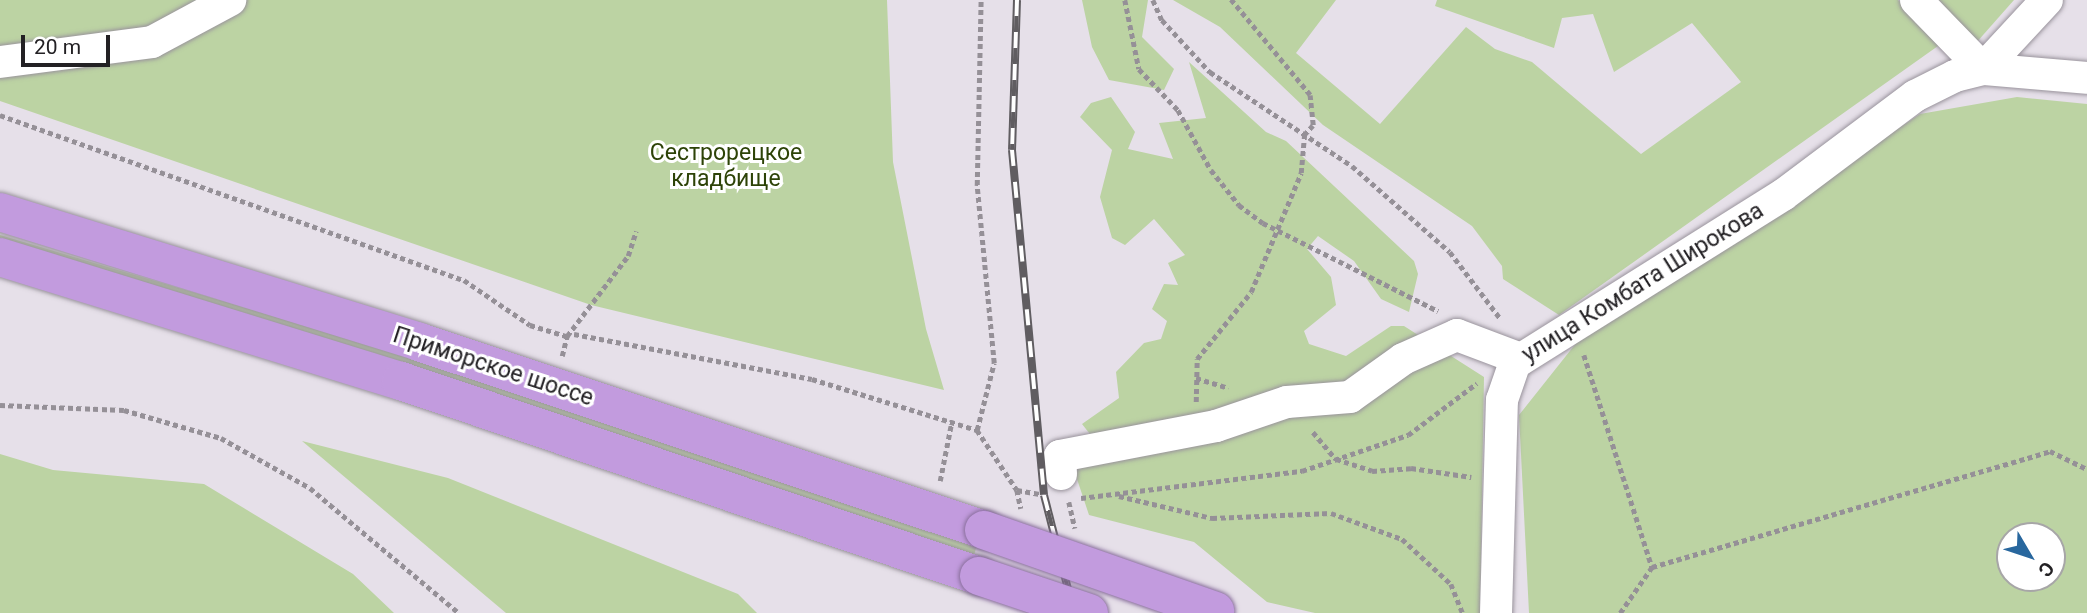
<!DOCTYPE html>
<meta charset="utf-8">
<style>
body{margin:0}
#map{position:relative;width:2087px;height:613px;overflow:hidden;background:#e6e0e9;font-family:Roboto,sans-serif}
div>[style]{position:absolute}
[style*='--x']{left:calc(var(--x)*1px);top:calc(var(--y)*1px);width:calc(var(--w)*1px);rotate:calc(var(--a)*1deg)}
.green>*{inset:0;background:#bcd3a3}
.path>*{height:4.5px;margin-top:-2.25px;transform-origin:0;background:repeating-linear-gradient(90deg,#959097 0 5px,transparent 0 8.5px)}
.roads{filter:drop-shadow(0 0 2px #99939c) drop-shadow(0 0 2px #99939c)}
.minor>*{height:32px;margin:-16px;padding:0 16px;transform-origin:16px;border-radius:16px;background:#fff}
.highway>*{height:38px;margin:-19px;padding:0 19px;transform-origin:19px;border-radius:19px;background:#c29bde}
.rail>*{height:8px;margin-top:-4px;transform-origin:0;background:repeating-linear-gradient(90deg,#fff 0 16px,#605d61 0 32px);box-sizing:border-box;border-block:2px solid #605d61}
.bridges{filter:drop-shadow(0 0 2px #8a709d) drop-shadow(0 0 2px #8a709d)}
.highway-bridge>*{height:38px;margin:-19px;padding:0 19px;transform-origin:19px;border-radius:19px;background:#c29bde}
span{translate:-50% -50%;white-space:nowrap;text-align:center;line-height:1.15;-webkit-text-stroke:6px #fff;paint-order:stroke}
.park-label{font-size:23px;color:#2d4307}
.street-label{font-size:23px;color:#232124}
.north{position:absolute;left:1996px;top:522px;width:70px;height:70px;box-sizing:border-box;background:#fff;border:2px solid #a7a6a7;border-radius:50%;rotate:129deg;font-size:19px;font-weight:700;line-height:28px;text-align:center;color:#232124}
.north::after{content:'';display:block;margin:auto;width:24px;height:32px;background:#28679e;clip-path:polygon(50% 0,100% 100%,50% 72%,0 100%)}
.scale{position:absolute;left:21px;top:35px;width:89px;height:32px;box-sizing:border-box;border:4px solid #232124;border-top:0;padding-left:9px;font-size:21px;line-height:24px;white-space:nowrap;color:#232124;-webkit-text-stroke:5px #fff;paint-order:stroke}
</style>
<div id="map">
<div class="green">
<i style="clip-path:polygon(0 0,887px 0,893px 162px,926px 329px,944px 390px,591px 305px,0 101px)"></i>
<i style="clip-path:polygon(1082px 0,1148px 0,1142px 37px,1174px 69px,1164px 90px,1109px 80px,1092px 47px)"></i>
<i style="clip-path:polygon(1173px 0,1336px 0,1296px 53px,1380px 124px,1466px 27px,1495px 49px,1532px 62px,1641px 154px,1741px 82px,1692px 23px,1614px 72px,1593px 14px,1562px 18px,1554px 48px,1435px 6px,1437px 0,1898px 0,1945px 41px,1559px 315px,1503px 279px,1502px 266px,1472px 226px,1323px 125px,1220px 27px)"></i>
<i style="clip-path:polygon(1939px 0,2014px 0,1976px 43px)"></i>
<i style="clip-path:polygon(1189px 62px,1266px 132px,1286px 141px,1414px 261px,1418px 274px,1409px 312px,1381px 299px,1354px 261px,1318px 236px,1307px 249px,1331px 277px,1336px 305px,1304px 331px,1309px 344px,1346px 356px,1391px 326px,1404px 326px,1484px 377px,1480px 613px,1315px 613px,1267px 602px,1194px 542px,1089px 515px,1073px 467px,1097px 443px,1082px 424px,1119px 398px,1116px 372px,1144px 343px,1161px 339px,1167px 321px,1152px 309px,1164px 284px,1178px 285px,1168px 263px,1185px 255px,1154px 219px,1125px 245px,1112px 238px,1100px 197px,1112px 150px,1080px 117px,1091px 103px,1111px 97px,1135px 132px,1128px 149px,1173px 159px,1159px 123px,1206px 118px)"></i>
<i style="clip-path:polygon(evenodd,2017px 97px,2087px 104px,2087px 613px,1529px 613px,1519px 415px,1577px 342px,1920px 114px,2017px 97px,2010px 536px,2052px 536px,2052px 578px,2010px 578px,2010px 536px)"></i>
<i style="clip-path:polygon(0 235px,411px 357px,977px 544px,974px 556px,0 244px)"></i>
<i style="clip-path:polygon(302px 441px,448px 478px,738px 594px,757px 613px,506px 613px)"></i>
<i style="clip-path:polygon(0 454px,53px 470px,204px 484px,353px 574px,394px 613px,0 613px)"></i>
</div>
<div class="path">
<i style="--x:1125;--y:0;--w:70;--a:78.5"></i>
<i style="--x:1139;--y:69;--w:57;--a:46.4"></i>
<i style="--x:1178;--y:110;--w:68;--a:61.2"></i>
<i style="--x:1211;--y:170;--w:45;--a:51.3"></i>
<i style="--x:1239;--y:205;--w:30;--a:37"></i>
<i style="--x:1263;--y:223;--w:196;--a:26.7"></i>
<i style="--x:1153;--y:0;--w:22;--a:66"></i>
<i style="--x:1162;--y:20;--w:71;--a:47.3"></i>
<i style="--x:1210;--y:72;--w:170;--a:33.5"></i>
<i style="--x:1352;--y:166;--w:130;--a:41.3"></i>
<i style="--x:1450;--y:252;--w:83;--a:52.9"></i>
<i style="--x:0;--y:115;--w:492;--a:19.6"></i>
<i style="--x:464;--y:280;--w:80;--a:34.3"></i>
<i style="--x:530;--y:325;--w:39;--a:17"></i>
<i style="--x:574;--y:334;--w:242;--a:10.7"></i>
<i style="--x:812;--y:379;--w:173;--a:17.2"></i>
<i style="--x:977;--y:430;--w:72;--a:56.3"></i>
<i style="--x:1017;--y:490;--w:19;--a:78"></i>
<i style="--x:1584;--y:355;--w:223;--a:72.2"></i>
<i style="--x:1652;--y:567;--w:415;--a:-16.2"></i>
<i style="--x:2050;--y:451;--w:41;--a:25.9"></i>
<i style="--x:562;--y:356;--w:21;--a:-76"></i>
<i style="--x:567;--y:336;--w:101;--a:-52.7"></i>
<i style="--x:628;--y:256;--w:26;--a:-72"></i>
<i style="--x:1196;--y:378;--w:34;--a:17"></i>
<i style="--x:1196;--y:402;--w:43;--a:-88.7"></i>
<i style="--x:1197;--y:359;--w:86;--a:-51.1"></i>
<i style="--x:1251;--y:292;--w:129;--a:-67.2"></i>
<i style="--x:1301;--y:173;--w:38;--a:-85"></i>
<i style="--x:1304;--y:135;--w:13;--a:-48"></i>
<i style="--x:1313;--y:125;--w:30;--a:-96"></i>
<i style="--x:1310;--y:95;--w:124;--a:-129.7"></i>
<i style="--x:0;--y:405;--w:124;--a:2.3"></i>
<i style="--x:124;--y:410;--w:101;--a:16.1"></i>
<i style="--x:221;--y:438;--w:102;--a:29.3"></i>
<i style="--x:310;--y:488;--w:194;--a:40"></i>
<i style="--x:977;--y:430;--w:69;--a:-75.8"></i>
<i style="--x:994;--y:363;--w:179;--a:-95.5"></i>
<i style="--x:977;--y:185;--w:185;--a:-88.8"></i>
<i style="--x:1313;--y:432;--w:35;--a:50"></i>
<i style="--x:1336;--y:459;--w:38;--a:18"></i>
<i style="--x:1372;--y:471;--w:39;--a:-4"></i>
<i style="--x:1411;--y:468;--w:61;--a:8.5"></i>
<i style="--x:940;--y:481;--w:62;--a:-78.9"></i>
<i style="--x:1017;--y:490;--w:23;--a:10"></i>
<i style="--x:1119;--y:496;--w:96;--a:13.3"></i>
<i style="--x:1212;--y:518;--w:119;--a:-2.4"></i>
<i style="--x:1331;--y:513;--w:76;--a:20.1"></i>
<i style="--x:1402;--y:539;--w:67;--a:42.6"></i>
<i style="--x:1451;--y:584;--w:31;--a:68"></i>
<i style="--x:1081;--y:498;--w:223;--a:-7"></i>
<i style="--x:1302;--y:471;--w:112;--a:-18.8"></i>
<i style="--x:1408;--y:435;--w:86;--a:-37"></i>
<i style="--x:1069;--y:502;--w:27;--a:77"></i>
<i style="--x:1620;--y:613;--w:56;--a:-55.2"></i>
</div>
<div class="roads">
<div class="minor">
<i style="--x:1916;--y:0;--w:96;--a:45.8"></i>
<i style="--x:0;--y:62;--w:153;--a:-7.5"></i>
<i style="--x:152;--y:42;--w:89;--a:-28.3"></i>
<i style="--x:1983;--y:69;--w:94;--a:-47.2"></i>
<i style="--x:1061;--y:474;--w:18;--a:-93"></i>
<i style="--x:1060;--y:456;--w:159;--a:-10.9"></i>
<i style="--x:1216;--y:426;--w:75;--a:-18.7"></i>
<i style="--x:1287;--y:402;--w:63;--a:-4.5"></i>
<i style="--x:1350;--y:397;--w:65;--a:-35.6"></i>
<i style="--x:1403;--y:359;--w:59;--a:-24"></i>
<i style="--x:1457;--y:335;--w:68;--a:20.6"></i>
<i style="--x:1496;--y:613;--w:213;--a:-88.4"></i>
<i style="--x:1502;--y:400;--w:39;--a:-71"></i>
<i style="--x:1515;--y:363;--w:316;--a:-32.1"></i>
<i style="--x:1783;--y:195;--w:165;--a:-36.9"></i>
<i style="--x:1915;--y:96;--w:45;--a:-26.6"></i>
<i style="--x:1955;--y:76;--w:29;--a:-14"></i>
<i style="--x:1983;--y:69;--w:104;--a:4.9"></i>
</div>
<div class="highway">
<i style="--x:0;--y:212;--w:439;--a:17.2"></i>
<i style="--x:419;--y:342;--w:595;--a:18.4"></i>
<i style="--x:0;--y:257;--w:420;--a:17.2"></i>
<i style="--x:401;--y:381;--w:610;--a:18.64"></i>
</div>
</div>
<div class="rail">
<i style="--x:1017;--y:0;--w:150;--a:91.9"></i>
<i style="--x:1012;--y:150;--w:346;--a:84.7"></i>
<i style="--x:1044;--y:495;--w:122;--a:75.7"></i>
</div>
<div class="bridges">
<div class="highway-bridge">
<i style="--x:984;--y:530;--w:245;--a:19.3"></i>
<i style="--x:979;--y:576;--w:116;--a:18.6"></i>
</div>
</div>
<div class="park-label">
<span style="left:726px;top:166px">Сестрорецкое<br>кладбище</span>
</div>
<div class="street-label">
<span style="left:1643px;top:283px;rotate:-32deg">улица Комбата Широкова</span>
<span style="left:493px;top:367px;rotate:18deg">Приморское шоссе</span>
</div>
<div class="north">С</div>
<div class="scale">20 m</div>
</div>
